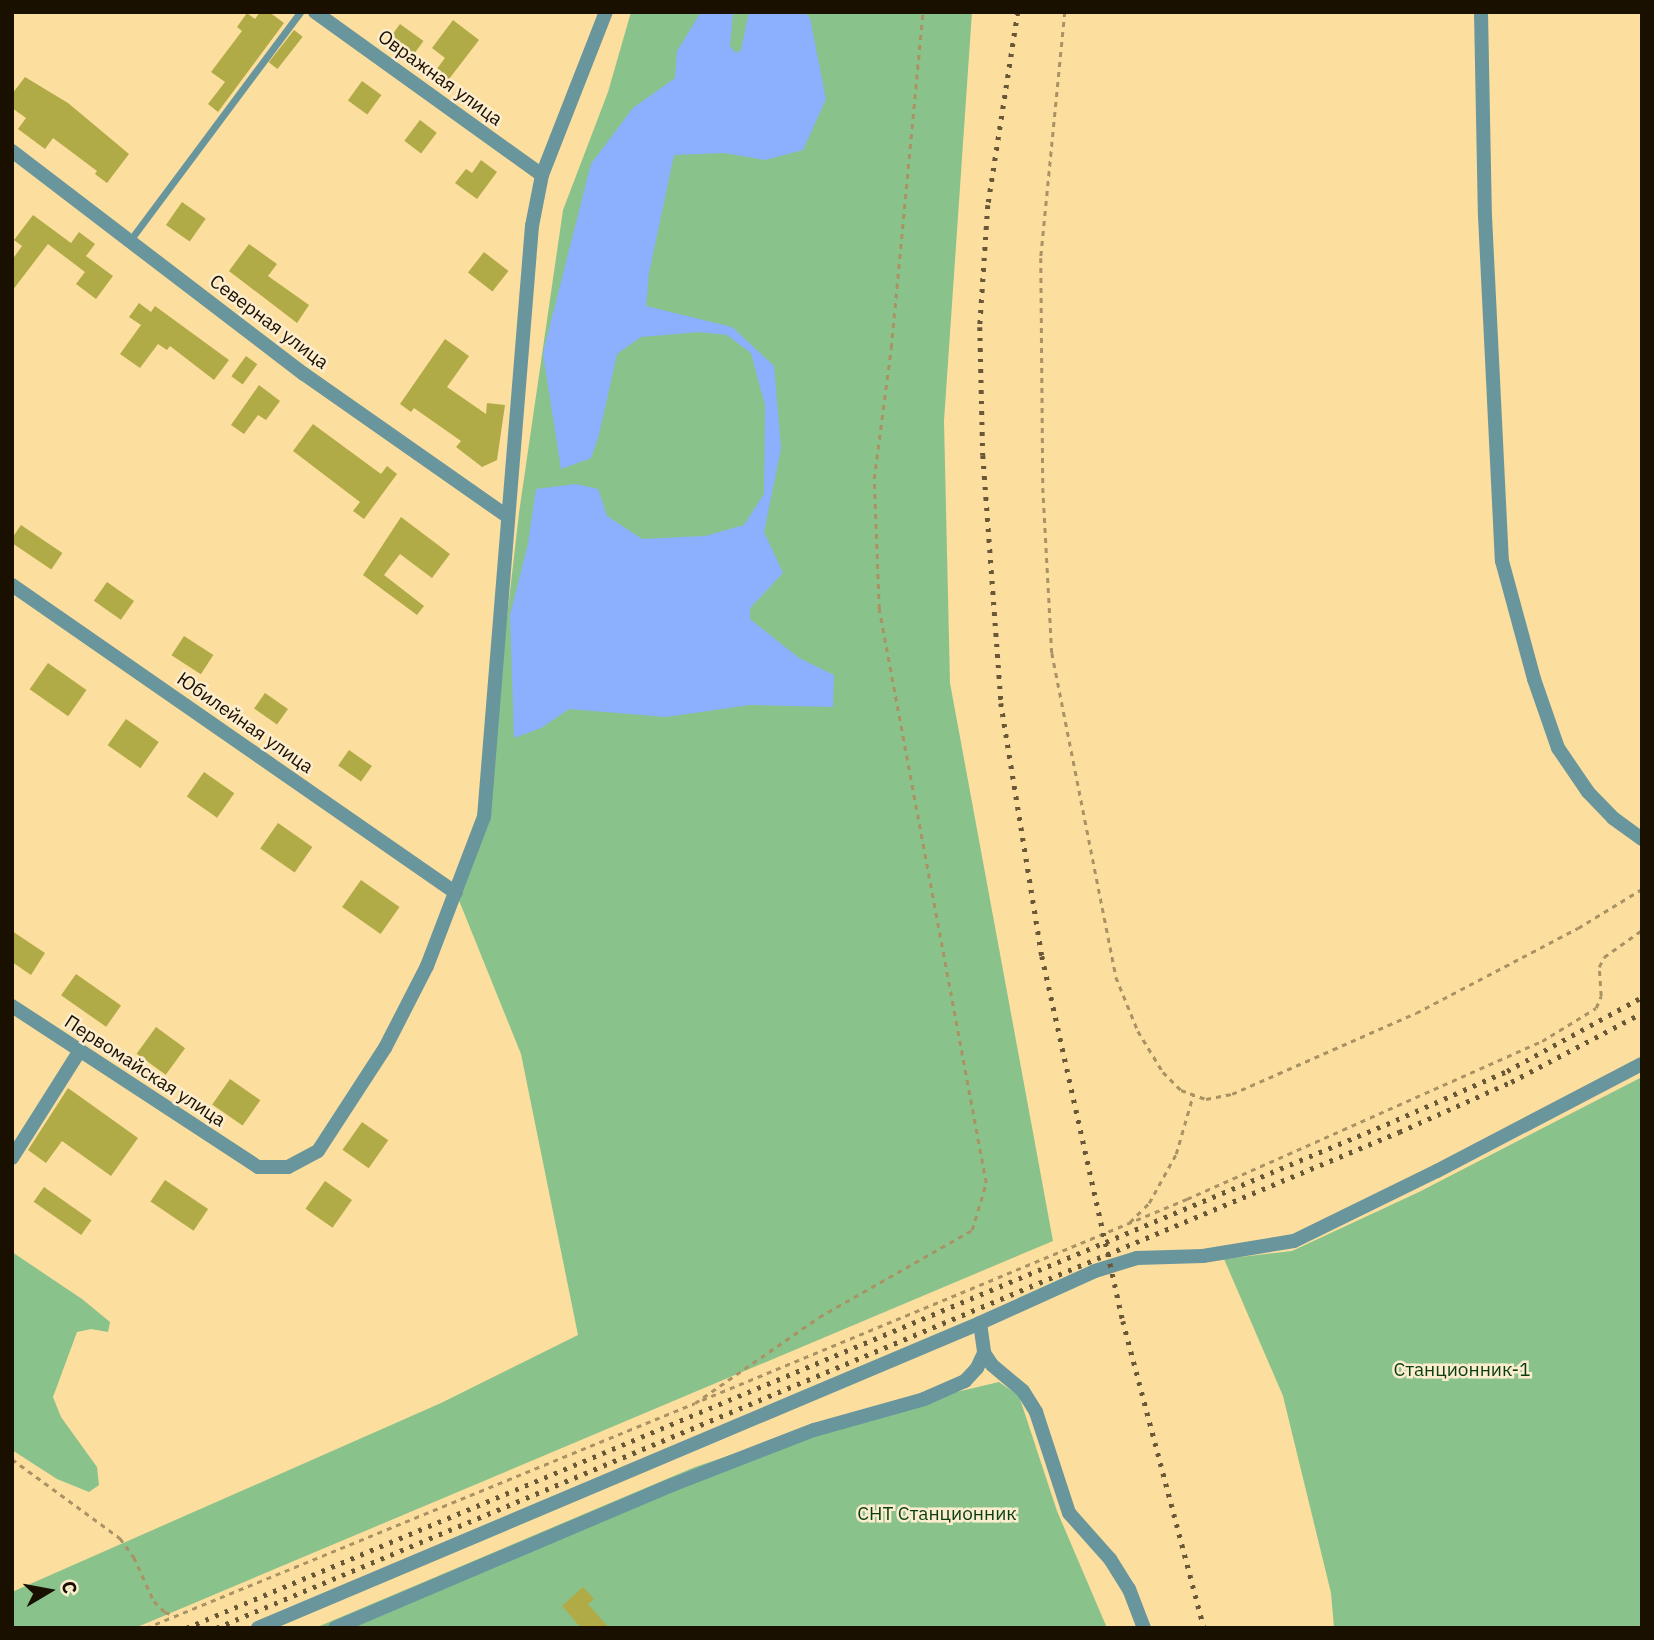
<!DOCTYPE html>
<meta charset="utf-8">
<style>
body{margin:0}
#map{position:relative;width:1654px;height:1640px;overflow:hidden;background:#fcde9e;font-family:"IBM Plex Sans",sans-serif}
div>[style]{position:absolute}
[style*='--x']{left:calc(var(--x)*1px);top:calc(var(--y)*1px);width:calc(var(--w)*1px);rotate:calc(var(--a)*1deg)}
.green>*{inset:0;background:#8ac28c}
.water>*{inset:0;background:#8caffe}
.building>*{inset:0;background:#b1ab47;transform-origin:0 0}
.path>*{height:2.5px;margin-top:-1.25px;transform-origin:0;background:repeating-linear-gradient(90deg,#a99264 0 5px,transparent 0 10px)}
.service>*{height:7px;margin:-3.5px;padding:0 3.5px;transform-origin:3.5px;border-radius:3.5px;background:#69969c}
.minor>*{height:14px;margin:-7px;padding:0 7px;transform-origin:7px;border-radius:7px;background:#69969c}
.rail>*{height:4.5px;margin-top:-2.25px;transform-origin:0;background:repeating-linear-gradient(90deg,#695837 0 3.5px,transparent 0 10.5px)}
span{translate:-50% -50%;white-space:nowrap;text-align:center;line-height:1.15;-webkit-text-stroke:5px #fcedce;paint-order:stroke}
.street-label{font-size:19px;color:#1a1000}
.park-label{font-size:19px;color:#083e12}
.frame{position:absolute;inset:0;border:14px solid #1a1000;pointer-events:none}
.north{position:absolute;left:14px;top:1556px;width:70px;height:70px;-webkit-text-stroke:5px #fcedce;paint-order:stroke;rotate:80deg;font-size:19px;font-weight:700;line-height:28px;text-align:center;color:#1a1000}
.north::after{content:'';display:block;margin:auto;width:24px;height:32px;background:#1a1000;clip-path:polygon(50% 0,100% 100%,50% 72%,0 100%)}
</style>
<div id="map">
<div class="green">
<i style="clip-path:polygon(631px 12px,972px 12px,944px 421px,950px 683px,1053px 1241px,135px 1628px,12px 1628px,12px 1592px,441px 1403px,578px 1335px,521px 1054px,456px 893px,484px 817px,519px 513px,563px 210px,608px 92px)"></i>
<i style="clip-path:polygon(1642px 1077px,1642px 1628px,1334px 1628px,1331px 1593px,1283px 1396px,1224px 1259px,1292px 1251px,1419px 1192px)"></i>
<i style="clip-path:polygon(12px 1252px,82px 1299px,110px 1322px,108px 1332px,91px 1329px,77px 1332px,53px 1397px,61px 1417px,97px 1467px,99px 1485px,89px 1492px,57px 1479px,12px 1450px)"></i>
<i style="clip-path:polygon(999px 1382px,1019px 1396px,1057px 1511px,1107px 1628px,315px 1628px,695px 1467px,825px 1423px)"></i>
</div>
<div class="water">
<i style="clip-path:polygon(701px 12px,733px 12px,730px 46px,736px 53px,741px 50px,749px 12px,804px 12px,810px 18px,826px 99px,803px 150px,765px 160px,724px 153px,674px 155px,649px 273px,646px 306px,732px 327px,774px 366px,781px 448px,764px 532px,783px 573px,750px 608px,750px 619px,799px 658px,834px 675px,833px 707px,750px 705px,666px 717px,569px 709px,541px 728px,514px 738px,510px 615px,528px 544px,536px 489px,576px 484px,598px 489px,607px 516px,642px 539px,705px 536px,744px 525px,764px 494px,765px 405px,751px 353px,727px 335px,699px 332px,641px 337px,617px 354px,599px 435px,591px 458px,561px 469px,543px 353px,591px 164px,633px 108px,675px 78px,677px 51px)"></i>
</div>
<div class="building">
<i style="clip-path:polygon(260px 12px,269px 12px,284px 23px,218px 112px,208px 104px,225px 82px,211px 72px,242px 31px,237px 27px,247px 13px,255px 19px)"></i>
<i style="clip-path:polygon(453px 20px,479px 40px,446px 83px,433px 74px,445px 58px,432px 48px)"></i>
<i style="left:400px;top:24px;width:29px;height:21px;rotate:36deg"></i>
<i style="left:294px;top:30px;width:11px;height:41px;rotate:38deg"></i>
<i style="clip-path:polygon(25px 77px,68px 103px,129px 154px,107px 183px,95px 174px,97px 171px,53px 138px,45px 149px,18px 129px,26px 118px,12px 108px,12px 94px)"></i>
<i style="left:362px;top:81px;width:24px;height:24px;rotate:36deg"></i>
<i style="left:420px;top:120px;width:21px;height:26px;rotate:37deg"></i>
<i style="clip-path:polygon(481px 160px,497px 172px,477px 199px,455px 183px,466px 169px,472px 173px)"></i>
<i style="left:182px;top:202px;width:29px;height:28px;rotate:35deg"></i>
<i style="clip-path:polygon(33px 215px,71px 243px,79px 232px,95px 244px,86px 256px,113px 276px,96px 299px,76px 284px,85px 272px,48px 244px,12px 291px,12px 260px,22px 246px,14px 240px)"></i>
<i style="clip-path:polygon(249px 244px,277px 264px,268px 276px,309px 305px,297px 323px,229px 271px)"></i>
<i style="left:484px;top:252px;width:31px;height:26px;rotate:38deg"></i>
<i style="clip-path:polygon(139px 303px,151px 312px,155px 306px,229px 360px,214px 380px,170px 346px,167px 350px,158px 344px,140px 368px,120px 354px,141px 325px,129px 317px)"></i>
<i style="clip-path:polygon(445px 339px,469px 356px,447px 387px,486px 414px,487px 403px,505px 405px,497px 460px,482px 467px,456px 447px,461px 441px,414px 408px,411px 412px,400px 404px)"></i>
<i style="left:246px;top:356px;width:14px;height:25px;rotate:36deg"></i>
<i style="clip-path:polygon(259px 385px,280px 401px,266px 420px,258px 415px,244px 434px,231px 425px)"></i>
<i style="clip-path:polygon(313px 424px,381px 474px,387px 466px,397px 474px,364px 519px,353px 511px,360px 502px,293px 451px)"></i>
<i style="clip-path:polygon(401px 517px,450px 554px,432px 578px,400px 554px,384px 575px,424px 606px,417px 615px,363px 575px)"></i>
<i style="left:21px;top:525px;width:50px;height:20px;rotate:34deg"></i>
<i style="left:107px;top:582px;width:33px;height:23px;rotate:35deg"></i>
<i style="left:184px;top:636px;width:35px;height:23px;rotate:33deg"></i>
<i style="left:48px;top:663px;width:47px;height:32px;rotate:35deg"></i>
<i style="left:265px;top:693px;width:28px;height:19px;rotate:35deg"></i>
<i style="left:126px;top:719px;width:40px;height:32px;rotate:35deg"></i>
<i style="left:349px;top:750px;width:28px;height:19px;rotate:35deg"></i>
<i style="left:204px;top:772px;width:37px;height:30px;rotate:35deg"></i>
<i style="left:278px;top:823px;width:42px;height:31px;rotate:35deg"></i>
<i style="left:361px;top:880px;width:47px;height:33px;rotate:35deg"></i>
<i style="clip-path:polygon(12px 931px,45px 953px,31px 975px,12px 962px)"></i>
<i style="left:76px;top:974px;width:55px;height:26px;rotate:35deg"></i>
<i style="left:156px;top:1027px;width:36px;height:33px;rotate:36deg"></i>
<i style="left:230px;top:1079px;width:37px;height:31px;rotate:35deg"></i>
<i style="clip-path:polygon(68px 1088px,138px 1138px,111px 1176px,62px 1141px,46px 1163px,28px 1150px)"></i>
<i style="left:362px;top:1122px;width:32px;height:34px;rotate:35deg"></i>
<i style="left:165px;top:1180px;width:52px;height:26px;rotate:34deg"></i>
<i style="left:325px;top:1181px;width:33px;height:34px;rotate:35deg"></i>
<i style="left:44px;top:1187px;width:58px;height:18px;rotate:35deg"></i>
<i style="clip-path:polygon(583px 1587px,594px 1599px,588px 1604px,609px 1628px,581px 1628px,562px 1606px)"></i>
</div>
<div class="path">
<i style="--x:1065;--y:12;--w:247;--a:95.6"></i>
<i style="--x:1041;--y:258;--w:230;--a:89.5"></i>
<i style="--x:1043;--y:488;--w:165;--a:86.9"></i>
<i style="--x:1052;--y:653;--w:330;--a:78.8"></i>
<i style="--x:1116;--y:977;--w:58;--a:67.8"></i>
<i style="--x:1138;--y:1031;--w:48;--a:58.6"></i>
<i style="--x:1163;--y:1072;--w:25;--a:45"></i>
<i style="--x:1181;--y:1090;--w:27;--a:20"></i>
<i style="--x:1206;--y:1099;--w:26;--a:-11"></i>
<i style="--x:1232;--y:1094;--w:201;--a:-23.8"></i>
<i style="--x:1416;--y:1013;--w:183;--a:-27.7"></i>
<i style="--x:1578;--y:928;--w:75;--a:-31.4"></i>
<i style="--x:1130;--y:1222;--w:27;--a:-45"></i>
<i style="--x:1149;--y:1203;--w:56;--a:-61.1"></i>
<i style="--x:1176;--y:1154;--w:61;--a:-73.9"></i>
<i style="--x:702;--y:1400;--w:525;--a:-22.51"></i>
<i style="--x:1187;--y:1199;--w:389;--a:-24"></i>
<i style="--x:1542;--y:1041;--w:63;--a:-31.4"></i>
<i style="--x:1596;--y:1008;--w:13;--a:-67"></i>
<i style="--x:1601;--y:996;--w:29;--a:-94"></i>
<i style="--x:1599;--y:967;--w:11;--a:-63"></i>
<i style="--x:1604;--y:957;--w:47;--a:-35.4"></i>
<i style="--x:12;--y:1459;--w:134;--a:36.2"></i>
<i style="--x:120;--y:1538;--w:24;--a:54"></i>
<i style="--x:134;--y:1557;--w:48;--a:65.6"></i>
<i style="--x:154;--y:1601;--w:16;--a:45"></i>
<i style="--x:165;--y:1612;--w:11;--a:22"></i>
<i style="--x:146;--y:1628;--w:593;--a:-22.29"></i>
<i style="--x:695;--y:1403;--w:151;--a:-34.7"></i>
<i style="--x:819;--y:1317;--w:176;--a:-29.6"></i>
<i style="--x:972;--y:1230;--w:49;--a:-73.4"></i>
<i style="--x:986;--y:1183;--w:584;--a:-100.56"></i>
<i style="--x:879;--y:609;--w:130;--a:-92.2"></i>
<i style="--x:874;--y:479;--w:132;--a:-82.6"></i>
<i style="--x:891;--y:348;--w:338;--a:-84.6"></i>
</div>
<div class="service">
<i style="--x:131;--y:239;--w:283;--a:-53.3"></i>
</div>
<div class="minor">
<i style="--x:315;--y:12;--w:279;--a:35.7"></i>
<i style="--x:1481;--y:12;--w:204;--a:88.9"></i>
<i style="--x:1485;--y:216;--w:345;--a:87.2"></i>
<i style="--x:1502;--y:561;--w:122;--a:74.8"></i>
<i style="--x:1534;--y:679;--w:73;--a:70.8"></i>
<i style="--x:1558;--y:748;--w:53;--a:55.7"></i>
<i style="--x:1588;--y:792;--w:36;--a:46"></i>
<i style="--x:1613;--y:818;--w:36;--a:36"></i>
<i style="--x:12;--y:151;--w:367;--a:37.4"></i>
<i style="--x:304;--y:374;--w:249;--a:35"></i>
<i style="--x:12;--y:585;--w:540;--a:34.75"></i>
<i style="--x:12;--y:1006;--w:294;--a:33.2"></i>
<i style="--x:258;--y:1167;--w:30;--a:0"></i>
<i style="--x:288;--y:1167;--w:34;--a:-28"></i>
<i style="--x:318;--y:1151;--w:123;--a:-57"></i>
<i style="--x:385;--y:1048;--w:92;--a:-62.9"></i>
<i style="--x:427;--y:966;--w:160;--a:-69.1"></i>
<i style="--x:484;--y:817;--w:593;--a:-85.36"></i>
<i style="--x:532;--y:226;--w:52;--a:-78.9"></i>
<i style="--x:542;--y:175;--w:175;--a:-68.6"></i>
<i style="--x:12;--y:1158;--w:125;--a:-57.7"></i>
<i style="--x:980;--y:1323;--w:30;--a:82"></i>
<i style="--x:258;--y:1628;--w:784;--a:-22.9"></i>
<i style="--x:980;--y:1323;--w:126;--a:-24.3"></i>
<i style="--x:1095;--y:1271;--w:44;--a:-17.2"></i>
<i style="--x:1137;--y:1258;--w:66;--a:-1.7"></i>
<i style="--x:1203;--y:1256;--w:92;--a:-9.4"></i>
<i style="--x:1294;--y:1241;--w:159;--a:-26.1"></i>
<i style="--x:1437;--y:1171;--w:231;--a:-27.6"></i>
<i style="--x:335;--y:1628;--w:366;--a:-23"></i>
<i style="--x:672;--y:1485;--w:152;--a:-21.2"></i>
<i style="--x:814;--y:1430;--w:114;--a:-15.7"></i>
<i style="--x:924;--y:1399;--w:45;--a:-23.7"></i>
<i style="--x:965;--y:1381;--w:18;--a:-47"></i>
<i style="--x:977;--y:1368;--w:17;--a:-65"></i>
<i style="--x:984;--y:1353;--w:14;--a:56"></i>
<i style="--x:992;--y:1365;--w:40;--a:40"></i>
<i style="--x:1023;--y:1391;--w:25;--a:58"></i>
<i style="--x:1036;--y:1412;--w:106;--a:71.9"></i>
<i style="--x:1069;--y:1513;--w:62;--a:48.3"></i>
<i style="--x:1110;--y:1559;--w:36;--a:58"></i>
<i style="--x:1129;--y:1589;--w:42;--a:69"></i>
</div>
<div class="rail">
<i style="--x:1018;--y:12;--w:195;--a:98.8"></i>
<i style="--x:988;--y:205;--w:122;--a:93.8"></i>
<i style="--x:980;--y:327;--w:128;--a:88.7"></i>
<i style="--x:983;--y:455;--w:249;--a:85.8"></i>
<i style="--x:1001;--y:703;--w:256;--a:80.8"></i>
<i style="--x:1042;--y:956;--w:374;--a:77.5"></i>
<i style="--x:1123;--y:1321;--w:318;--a:75.2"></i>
<i style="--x:186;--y:1628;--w:1312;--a:-22.77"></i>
<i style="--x:1396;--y:1120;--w:121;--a:-23.8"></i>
<i style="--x:1507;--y:1071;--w:154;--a:-28.7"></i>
<i style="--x:216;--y:1628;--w:1283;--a:-22.75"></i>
<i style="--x:1399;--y:1132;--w:123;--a:-24.1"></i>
<i style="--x:1511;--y:1082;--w:148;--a:-27.8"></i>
</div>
<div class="street-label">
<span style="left:440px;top:78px;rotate:36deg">Овражная улица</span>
<span style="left:269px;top:322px;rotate:37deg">Северная улица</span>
<span style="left:245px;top:723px;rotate:35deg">Юбилейная улица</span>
<span style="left:145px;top:1071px;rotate:33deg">Первомайская улица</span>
</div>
<div class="park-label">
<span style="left:1462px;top:1370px">Станционник-1</span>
<span style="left:937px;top:1514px">СНТ Станционник</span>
</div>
<div class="frame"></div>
<div class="north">С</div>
</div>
